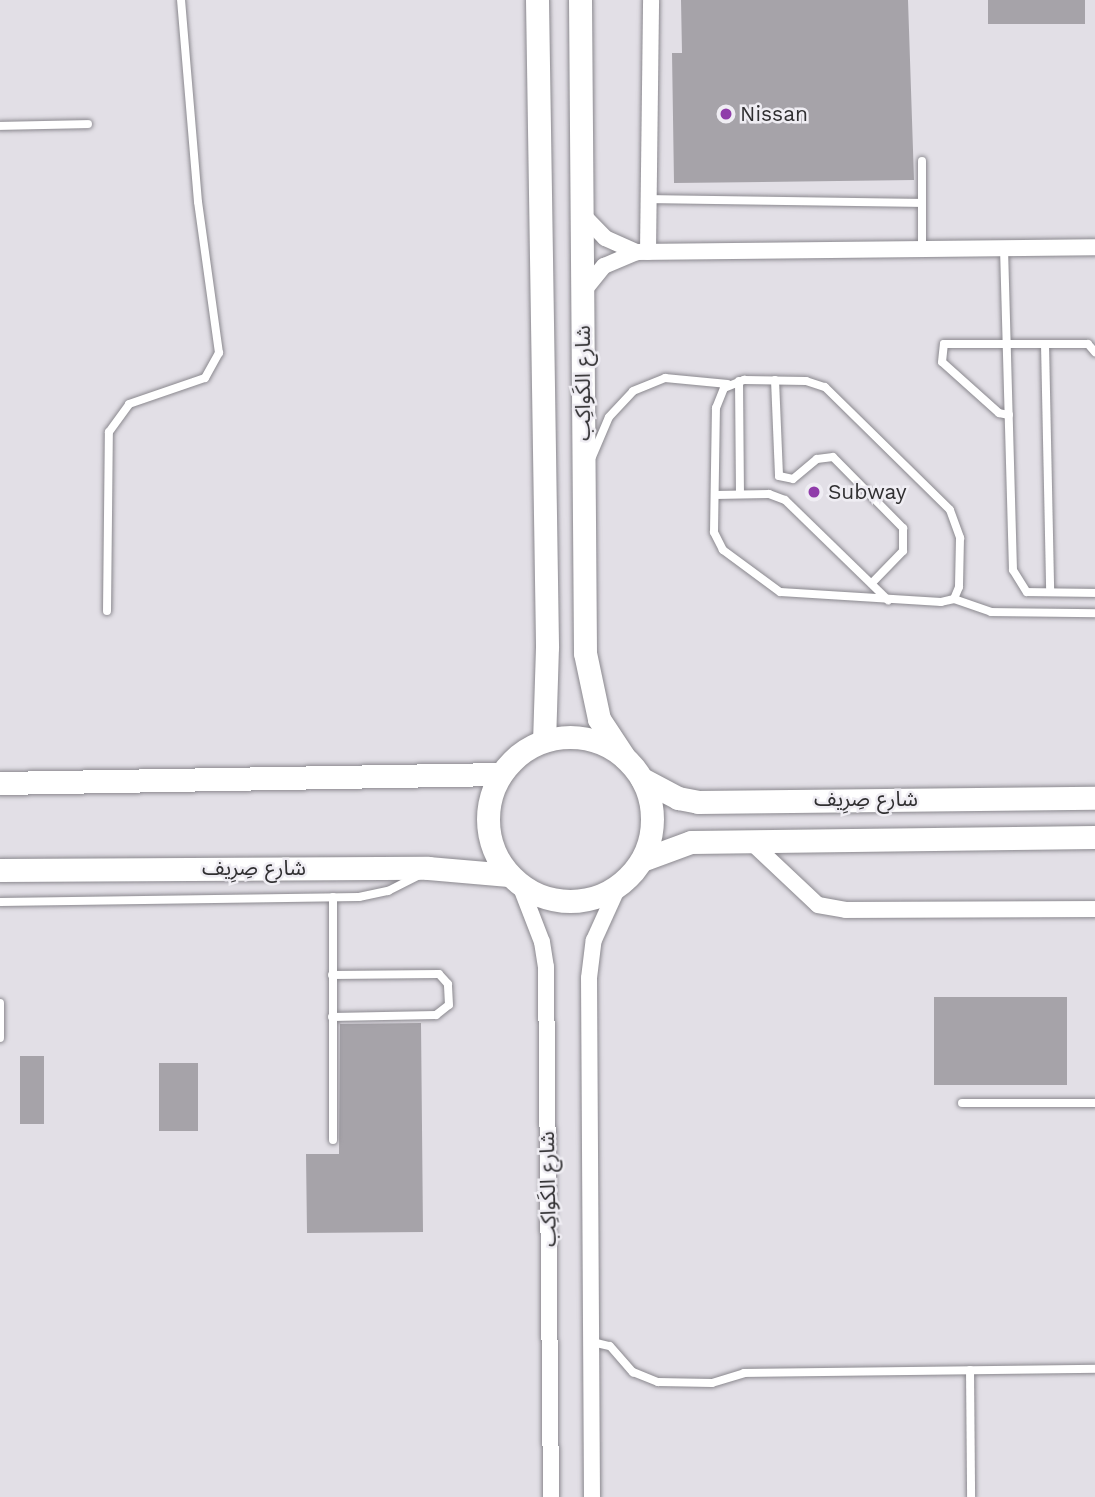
<!DOCTYPE html>
<meta charset="utf-8">
<style>
body{margin:0}
#map{position:relative;width:1095px;height:1497px;overflow:hidden;background:#e2dfe6;font-family:"Work Sans","Noto Sans Arabic",sans-serif}
div>[style]{position:absolute}
[style*='--x']{left:calc(var(--x)*1px);top:calc(var(--y)*1px);width:calc(var(--w)*1px);rotate:calc(var(--a)*1deg)}
.building>*{inset:0;background:#a6a3a9;transform-origin:0 0}
.roads{filter:drop-shadow(0 0 2px #8a888e) drop-shadow(0 0 2px #8a888e)}
.lane>*{height:8px;margin:-4px;padding:0 4px;transform-origin:4px;border-radius:4px;background:#fff}
.street>*{height:16px;margin:-8px;padding:0 8px;transform-origin:8px;border-radius:8px;background:#fff}
.secondary>*{height:23px;margin:-11.5px;padding:0 11.5px;transform-origin:11.5px;border-radius:11.5px;background:#fff}
.secondary>.ring{margin:-11.5px;padding:0;box-sizing:content-box;background:none;border:23px solid #fff;border-radius:50%}
.dots>*{width:19px;height:19px;translate:-50% -50%;box-sizing:border-box;border:4px solid #efedf3;border-radius:50%}
span{translate:-50% -50%;white-space:nowrap;text-align:center;line-height:1.15;-webkit-text-stroke:5px #efedf3;paint-order:stroke}
.poi-label{font-size:21px;color:#302f31}
.left{translate:0 -50%;text-align:left}
.street-label{font-size:21px;color:#302f31}
</style>
<div id="map">
<div class="building">
<i style="clip-path:polygon(681px 0,908px 0,914px 180px,674px 183px,672px 53px,682px 53px)"></i>
<i style="left:988px;top:0;width:97px;height:24px"></i>
<i style="left:934px;top:997px;width:133px;height:88px"></i>
<i style="clip-path:polygon(421px 1023px,423px 1232px,307px 1233px,306px 1154px,339px 1154px,340px 1024px)"></i>
<i style="left:20px;top:1056px;width:24px;height:68px"></i>
<i style="left:159px;top:1063px;width:39px;height:68px"></i>
</div>
<div class="roads">
<div class="lane">
<i style="--x:0;--y:126;--w:88;--a:-1.3"></i>
<i style="--x:648;--y:199;--w:274;--a:0.8"></i>
<i style="--x:1004;--y:248;--w:322;--a:88.4"></i>
<i style="--x:1013;--y:570;--w:26;--a:58"></i>
<i style="--x:1027;--y:592;--w:68;--a:0.8"></i>
<i style="--x:922;--y:249;--w:88;--a:-90"></i>
<i style="--x:1045;--y:344;--w:248;--a:88.8"></i>
<i style="--x:744;--y:380;--w:62;--a:0.9"></i>
<i style="--x:806;--y:381;--w:20;--a:18"></i>
<i style="--x:825;--y:387;--w:175;--a:44.5"></i>
<i style="--x:950;--y:510;--w:30;--a:70"></i>
<i style="--x:960;--y:538;--w:49;--a:91.2"></i>
<i style="--x:959;--y:587;--w:13;--a:113"></i>
<i style="--x:954;--y:599;--w:13;--a:167"></i>
<i style="--x:941;--y:602;--w:161;--a:-176.4"></i>
<i style="--x:780;--y:592;--w:71;--a:-143.6"></i>
<i style="--x:723;--y:550;--w:20;--a:-117"></i>
<i style="--x:714;--y:532;--w:124;--a:-89.1"></i>
<i style="--x:716;--y:408;--w:22;--a:-68"></i>
<i style="--x:724;--y:388;--w:22;--a:-22"></i>
<i style="--x:775;--y:380;--w:96;--a:87.6"></i>
<i style="--x:779;--y:476;--w:14;--a:12"></i>
<i style="--x:793;--y:479;--w:31;--a:-40"></i>
<i style="--x:817;--y:459;--w:16;--a:-7"></i>
<i style="--x:833;--y:457;--w:100;--a:45.4"></i>
<i style="--x:903;--y:528;--w:23;--a:90"></i>
<i style="--x:903;--y:551;--w:45;--a:134.1"></i>
<i style="--x:739;--y:381;--w:113;--a:89.5"></i>
<i style="--x:1009;--y:415;--w:10;--a:-169"></i>
<i style="--x:999;--y:413;--w:76;--a:-138.2"></i>
<i style="--x:942;--y:362;--w:18;--a:-84"></i>
<i style="--x:944;--y:344;--w:144;--a:0"></i>
<i style="--x:1088;--y:344;--w:11;--a:49"></i>
<i style="--x:592;--y:457;--w:43;--a:-67"></i>
<i style="--x:609;--y:417;--w:35;--a:-47"></i>
<i style="--x:633;--y:391;--w:35;--a:-22"></i>
<i style="--x:665;--y:378;--w:63;--a:5.4"></i>
<i style="--x:715;--y:495;--w:54;--a:-1.1"></i>
<i style="--x:769;--y:494;--w:17;--a:21"></i>
<i style="--x:785;--y:500;--w:144;--a:44.2"></i>
<i style="--x:954;--y:599;--w:39;--a:19"></i>
<i style="--x:991;--y:612;--w:104;--a:0.6"></i>
<i style="--x:107;--y:611;--w:179;--a:-89.4"></i>
<i style="--x:109;--y:432;--w:34;--a:-54"></i>
<i style="--x:129;--y:404;--w:80;--a:-18.9"></i>
<i style="--x:205;--y:378;--w:29;--a:-61"></i>
<i style="--x:219;--y:353;--w:152;--a:-97.9"></i>
<i style="--x:198;--y:202;--w:203;--a:-94.8"></i>
<i style="--x:0;--y:902;--w:359;--a:-0.8"></i>
<i style="--x:359;--y:897;--w:30;--a:-12"></i>
<i style="--x:388;--y:891;--w:35;--a:-27"></i>
<i style="--x:0;--y:1003;--w:35;--a:90"></i>
<i style="--x:332;--y:1017;--w:104;--a:-1.1"></i>
<i style="--x:436;--y:1015;--w:16;--a:-38"></i>
<i style="--x:449;--y:1005;--w:21;--a:-93"></i>
<i style="--x:448;--y:984;--w:13;--a:-132"></i>
<i style="--x:439;--y:974;--w:107;--a:179.5"></i>
<i style="--x:962;--y:1103;--w:133;--a:0"></i>
<i style="--x:333;--y:1140;--w:243;--a:-90"></i>
<i style="--x:592;--y:1342;--w:18;--a:13"></i>
<i style="--x:610;--y:1346;--w:35;--a:49"></i>
<i style="--x:633;--y:1372;--w:27;--a:22"></i>
<i style="--x:658;--y:1382;--w:54;--a:1.1"></i>
<i style="--x:712;--y:1383;--w:34;--a:-17"></i>
<i style="--x:744;--y:1373;--w:351;--a:-0.7"></i>
<i style="--x:970;--y:1370;--w:127;--a:89.5"></i>
</div>
<div class="street">
<i style="--x:581;--y:213;--w:35;--a:46"></i>
<i style="--x:605;--y:238;--w:35;--a:24"></i>
<i style="--x:648;--y:252;--w:252;--a:-89.3"></i>
<i style="--x:582;--y:293;--w:35;--a:-51"></i>
<i style="--x:604;--y:266;--w:36;--a:-23"></i>
<i style="--x:637;--y:252;--w:458;--a:-0.6"></i>
<i style="--x:750;--y:841;--w:93;--a:43.3"></i>
<i style="--x:818;--y:905;--w:28;--a:10"></i>
<i style="--x:846;--y:910;--w:249;--a:-0.2"></i>
<i style="--x:520;--y:885;--w:61;--a:68.9"></i>
<i style="--x:542;--y:942;--w:25;--a:81"></i>
<i style="--x:546;--y:967;--w:530;--a:89.46"></i>
<i style="--x:592;--y:1497;--w:519;--a:-90.33"></i>
<i style="--x:589;--y:978;--w:38;--a:-83"></i>
<i style="--x:594;--y:940;--w:58;--a:-65.6"></i>
</div>
<div class="secondary">
<i style="--x:537;--y:0;--w:647;--a:89.11"></i>
<i style="--x:547;--y:647;--w:93;--a:91.8"></i>
<i style="--x:580;--y:0;--w:653;--a:89.56"></i>
<i style="--x:585;--y:653;--w:67;--a:78"></i>
<i style="--x:599;--y:719;--w:45;--a:56.7"></i>
<i class="ring" style="left:488px;top:737px;width:141px;height:141px"></i>
<i style="--x:642;--y:779;--w:41;--a:27.8"></i>
<i style="--x:678;--y:798;--w:20;--a:11"></i>
<i style="--x:698;--y:802;--w:397;--a:-0.6"></i>
<i style="--x:0;--y:783;--w:501;--a:-1.03"></i>
<i style="--x:642;--y:860;--w:52;--a:-20.2"></i>
<i style="--x:691;--y:842;--w:404;--a:-0.7"></i>
<i style="--x:0;--y:870;--w:428;--a:-0.3"></i>
<i style="--x:428;--y:868;--w:81;--a:4.9"></i>
</div>
</div>
<div class="dots">
<i style="left:726px;top:114px;background:#903caa"></i>
<i style="left:814px;top:492px;background:#903caa"></i>
</div>
<div class="poi-label">
<span class="left" style="left:740px;top:114px">Nissan</span>
<span class="left" style="left:828px;top:492px">Subway</span>
</div>
<div class="street-label">
<span style="left:583px;top:383px;rotate:-90deg">شارع الكَواكِب</span>
<span style="left:866px;top:799px">شارع صِرِيف</span>
<span style="left:254px;top:868px">شارع صِرِيف</span>
<span style="left:548px;top:1189px;rotate:-91deg">شارع الكَواكِب</span>
</div>
</div>
